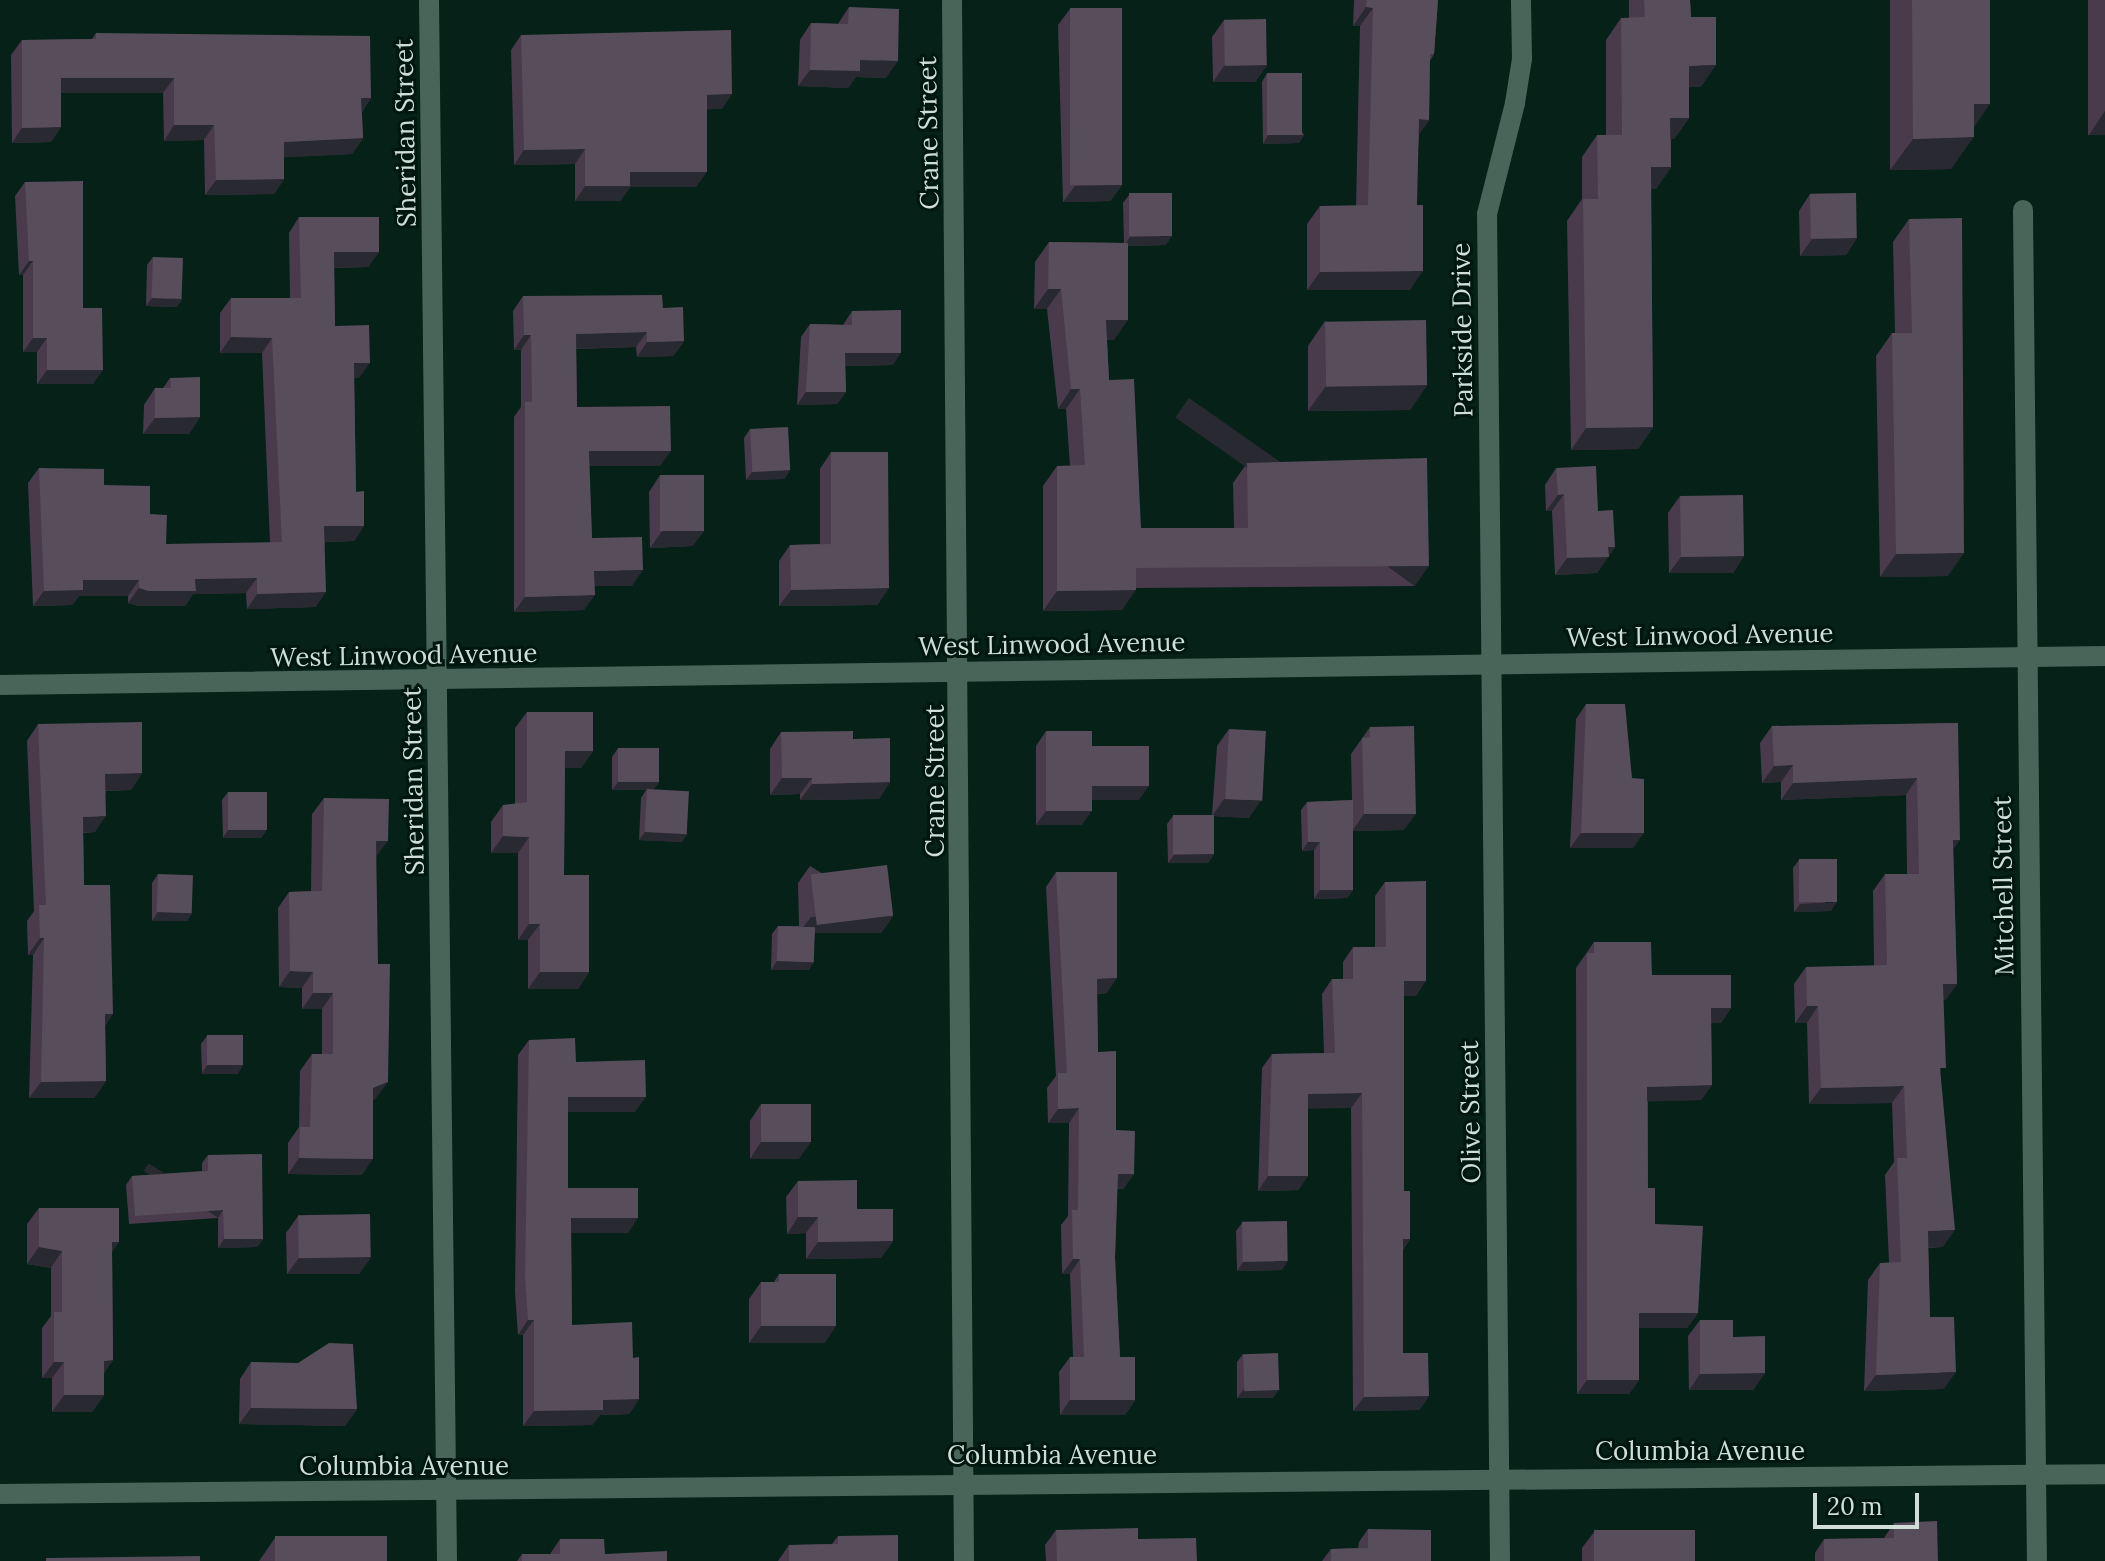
<!DOCTYPE html>
<style>
body{margin:0}
#map{position:relative;width:2105px;height:1561px;overflow:hidden;background:#052118;font-family:Lora,serif}
div>[style]{position:absolute}
[style*='--x']{left:calc(var(--x)*1px);top:calc(var(--y)*1px);width:calc(var(--w)*1px);rotate:calc(var(--a)*1deg)}
.street>*{height:20px;margin:-10px;padding:0 10px;transform-origin:10px;border-radius:10px;background:#49655a}
.wall>*{inset:0;background:#493b4c;transform-origin:0 0}
.shaded-wall>*{inset:0;background:#282931;transform-origin:0 0}
.building>*{inset:0;background:#574d5b;transform-origin:0 0}
span{translate:-50% -50%;white-space:nowrap;text-align:center;line-height:1.15;-webkit-text-stroke:6px #00170f;paint-order:stroke}
.street-label{font-size:26px;color:#cfdfd8}
.scale{position:absolute;left:1813px;top:1493px;width:106px;height:36px;box-sizing:border-box;border:4px solid #cfdfd8;border-top:0;padding-left:10px;font-size:24px;line-height:28px;white-space:nowrap;color:#cfdfd8;-webkit-text-stroke:6px #00170f;paint-order:stroke}
</style>
<div id="map">
<div class="street">
<i style="--x:429;--y:0;--w:1561;--a:89.34"></i>
<i style="--x:952;--y:0;--w:1561;--a:89.56"></i>
<i style="--x:2023;--y:210;--w:1351;--a:89.41"></i>
<i style="--x:0;--y:685;--w:2105;--a:-0.79"></i>
<i style="--x:0;--y:1494;--w:2105;--a:-0.54"></i>
<i style="--x:1500;--y:1561;--w:1347;--a:-90.55"></i>
<i style="--x:1487;--y:214;--w:114;--a:-75.8"></i>
<i style="--x:1515;--y:103;--w:45;--a:-81"></i>
<i style="--x:1522;--y:59;--w:59;--a:-91"></i>
</div>
<div class="wall">
<i style="clip-path:polygon(1354px 0,1438px 0,1434px 54px,1430px 61px,1429px 120px,1419px 134px,1410px 290px,1307px 290px,1307px 224px,1320px 206px,1356px 206px,1360px 26px,1353px 26px)"></i>
<i style="clip-path:polygon(1629px 0,1690px 0,1691px 17px,1701px 87px,1689px 87px,1689px 118px,1674px 139px,1671px 139px,1671px 167px,1656px 189px,1651px 189px,1653px 427px,1638px 449px,1571px 450px,1567px 221px,1582px 199px,1582px 157px,1597px 135px,1606px 135px,1606px 40px,1621px 18px,1629px 18px)"></i>
<i style="clip-path:polygon(1890px 0,1990px 0,1974px 127px,1951px 169px,1890px 170px)"></i>
<i style="left:2088px;top:0;width:17px;height:135px"></i>
<i style="clip-path:polygon(849px 7px,886px 78px,856px 77px,848px 88px,798px 86px,800px 40px,811px 23px,838px 24px)"></i>
<i style="clip-path:polygon(1070px 9px,1122px 185px,1110px 201px,1063px 202px,1058px 25px)"></i>
<i style="clip-path:polygon(1224px 20px,1267px 65px,1255px 82px,1213px 82px,1212px 37px)"></i>
<i style="clip-path:polygon(96px 33px,371px 98px,362px 112px,363px 138px,352px 154px,284px 157px,284px 179px,274px 194px,205px 195px,204px 140px,164px 141px,163px 93px,61px 93px,61px 127px,51px 142px,12px 143px,11px 55px,22px 40px,92px 39px)"></i>
<i style="clip-path:polygon(521px 35px,722px 109px,707px 109px,696px 187px,630px 187px,620px 201px,575px 201px,575px 164px,514px 165px,511px 50px)"></i>
<i style="clip-path:polygon(1267px 73px,1304px 135px,1299px 143px,1263px 144px,1262px 82px)"></i>
<i style="clip-path:polygon(25px 182px,83px 308px,93px 384px,37px 384px,37px 352px,23px 352px,23px 275px,19px 275px,15px 196px)"></i>
<i style="clip-path:polygon(1810px 194px,1857px 238px,1846px 255px,1800px 256px,1799px 211px)"></i>
<i style="clip-path:polygon(1129px 195px,1166px 245px,1128px 246px,1114px 340px,1107px 340px,1109px 380px,1141px 528px,1234px 528px,1233px 483px,1247px 463px,1415px 586px,1136px 588px,1122px 610px,1043px 611px,1043px 486px,1057px 466px,1070px 466px,1066px 409px,1058px 409px,1047px 309px,1034px 309px,1035px 262px,1049px 242px,1124px 243px,1123px 203px)"></i>
<i style="clip-path:polygon(299px 217px,379px 252px,368px 267px,334px 268px,335px 326px,359px 378px,354px 378px,356px 492px,364px 526px,354px 541px,325px 542px,316px 607px,247px 609px,246px 593px,193px 594px,185px 606px,138px 606px,128px 603px,128px 596px,79px 596px,72px 605px,33px 606px,28px 483px,39px 468px,104px 485px,150px 514px,166px 544px,270px 543px,262px 353px,220px 353px,220px 313px,231px 298px,290px 298px,289px 233px)"></i>
<i style="clip-path:polygon(1909px 219px,1948px 576px,1880px 577px,1876px 356px,1892px 333px,1895px 333px,1893px 242px)"></i>
<i style="clip-path:polygon(153px 257px,177px 307px,146px 306px,147px 265px)"></i>
<i style="clip-path:polygon(523px 296px,663px 308px,684px 341px,673px 356px,637px 357px,636px 347px,576px 349px,577px 407px,660px 466px,589px 466px,592px 538px,632px 586px,595px 586px,584px 610px,514px 612px,514px 417px,521px 407px,521px 350px,514px 350px,513px 311px)"></i>
<i style="clip-path:polygon(852px 311px,893px 365px,845px 366px,846px 392px,837px 404px,797px 405px,801px 337px,810px 324px,843px 325px)"></i>
<i style="clip-path:polygon(1325px 321px,1427px 385px,1410px 410px,1308px 411px,1308px 346px)"></i>
<i style="clip-path:polygon(170px 378px,200px 417px,189px 434px,143px 434px,144px 405px,155px 388px,163px 388px)"></i>
<i style="clip-path:polygon(750px 429px,790px 470px,784px 479px,746px 480px,744px 438px)"></i>
<i style="clip-path:polygon(831px 452px,889px 588px,877px 605px,779px 606px,779px 561px,790px 545px,820px 544px,820px 469px)"></i>
<i style="clip-path:polygon(1556px 468px,1598px 511px,1615px 547px,1597px 573px,1555px 575px,1552px 511px,1546px 511px,1545px 485px)"></i>
<i style="clip-path:polygon(660px 475px,693px 546px,650px 548px,649px 492px)"></i>
<i style="clip-path:polygon(1680px 496px,1744px 556px,1733px 573px,1669px 573px,1668px 513px)"></i>
<i style="clip-path:polygon(1586px 704px,1633px 848px,1570px 848px,1576px 719px)"></i>
<i style="clip-path:polygon(527px 712px,593px 751px,581px 768px,565px 768px,564px 875px,589px 972px,578px 989px,528px 989px,528px 940px,518px 940px,518px 853px,491px 853px,491px 822px,503px 805px,515px 804px,515px 728px)"></i>
<i style="clip-path:polygon(1958px 723px,1953px 849px,1957px 984px,1945px 1000px,1943px 1000px,1940px 1076px,1943px 1247px,1928px 1248px,1930px 1317px,1944px 1389px,1864px 1391px,1868px 1280px,1880px 1263px,1889px 1263px,1885px 1175px,1894px 1162px,1892px 1103px,1809px 1104px,1807px 1023px,1795px 1023px,1794px 984px,1806px 967px,1874px 966px,1873px 891px,1885px 874px,1907px 874px,1906px 795px,1781px 800px,1781px 782px,1762px 783px,1760px 743px,1772px 726px)"></i>
<i style="clip-path:polygon(38px 724px,142px 773px,131px 790px,106px 791px,95px 832px,83px 833px,84px 885px,105px 1026px,106px 1081px,94px 1098px,29px 1098px,33px 955px,28px 955px,27px 921px,34px 911px,27px 741px)"></i>
<i style="clip-path:polygon(1370px 727px,1404px 830px,1353px 831px,1353px 890px,1347px 898px,1314px 899px,1314px 850px,1302px 851px,1301px 810px,1307px 802px,1352px 800px,1351px 754px)"></i>
<i style="clip-path:polygon(1229px 729px,1249px 818px,1214px 816px,1214px 854px,1208px 863px,1168px 863px,1167px 824px,1173px 816px,1212px 815px,1217px 746px)"></i>
<i style="clip-path:polygon(1046px 731px,1092px 746px,1139px 800px,1092px 800px,1082px 825px,1036px 825px,1036px 746px)"></i>
<i style="clip-path:polygon(781px 732px,853px 739px,890px 782px,879px 799px,800px 800px,800px 794px,770px 795px,770px 749px)"></i>
<i style="clip-path:polygon(618px 748px,659px 782px,653px 790px,682px 842px,639px 840px,641px 798px,646px 790px,612px 790px,612px 757px)"></i>
<i style="clip-path:polygon(228px 792px,267px 829px,261px 838px,223px 838px,222px 800px)"></i>
<i style="clip-path:polygon(324px 798px,376px 857px,376px 1098px,373px 1100px,362px 1175px,288px 1174px,288px 1143px,299px 1127px,300px 1071px,312px 1054px,322px 1054px,322px 1009px,302px 1009px,302px 988px,279px 987px,278px 908px,289px 892px,311px 891px,312px 814px)"></i>
<i style="clip-path:polygon(1799px 860px,1831px 911px,1794px 912px,1793px 868px)"></i>
<i style="clip-path:polygon(810px 866px,893px 916px,881px 933px,815px 933px,809px 970px,771px 970px,772px 934px,778px 926px,799px 926px,798px 883px)"></i>
<i style="clip-path:polygon(1056px 872px,1107px 993px,1097px 994px,1098px 1052px,1116px 1130px,1134px 1174px,1123px 1189px,1117px 1189px,1115px 1258px,1120px 1357px,1135px 1400px,1125px 1415px,1060px 1415px,1059px 1372px,1070px 1357px,1073px 1357px,1070px 1274px,1062px 1274px,1061px 1225px,1068px 1216px,1069px 1123px,1048px 1123px,1047px 1088px,1056px 1076px,1046px 887px)"></i>
<i style="clip-path:polygon(158px 874px,192px 913px,187px 921px,152px 921px,152px 883px)"></i>
<i style="clip-path:polygon(1385px 882px,1416px 996px,1404px 996px,1404px 1191px,1410px 1239px,1403px 1250px,1403px 1353px,1429px 1396px,1419px 1410px,1353px 1411px,1351px 1108px,1308px 1108px,1308px 1176px,1298px 1190px,1258px 1191px,1262px 1068px,1272px 1054px,1324px 1053px,1322px 994px,1332px 979px,1343px 979px,1343px 962px,1353px 947px,1375px 947px,1375px 896px)"></i>
<i style="clip-path:polygon(1594px 942px,1652px 975px,1731px 1008px,1721px 1023px,1711px 1023px,1712px 1085px,1701px 1100px,1648px 1101px,1648px 1188px,1655px 1224px,1698px 1313px,1687px 1328px,1639px 1328px,1639px 1380px,1629px 1394px,1577px 1394px,1576px 968px)"></i>
<i style="clip-path:polygon(207px 1036px,238px 1074px,202px 1074px,201px 1044px)"></i>
<i style="clip-path:polygon(529px 1040px,576px 1062px,635px 1112px,568px 1112px,568px 1188px,628px 1233px,571px 1233px,572px 1325px,633px 1358px,639px 1399px,629px 1414px,600px 1415px,592px 1425px,523px 1426px,523px 1335px,518px 1335px,515px 1292px,518px 1055px)"></i>
<i style="clip-path:polygon(761px 1104px,799px 1159px,750px 1159px,750px 1121px)"></i>
<i style="clip-path:polygon(208px 1155px,263px 1239px,257px 1247px,218px 1248px,218px 1218px,129px 1224px,126px 1185px,132px 1176px,202px 1171px,202px 1163px)"></i>
<i style="clip-path:polygon(798px 1181px,893px 1241px,881px 1258px,806px 1259px,806px 1233px,787px 1234px,786px 1197px)"></i>
<i style="clip-path:polygon(39px 1208px,112px 1252px,113px 1360px,104px 1373px,104px 1395px,92px 1412px,52px 1412px,52px 1378px,42px 1378px,42px 1328px,51px 1316px,51px 1268px,27px 1264px,27px 1224px)"></i>
<i style="clip-path:polygon(298px 1216px,371px 1257px,359px 1274px,287px 1274px,286px 1233px)"></i>
<i style="clip-path:polygon(1242px 1223px,1282px 1270px,1237px 1271px,1236px 1231px)"></i>
<i style="clip-path:polygon(779px 1274px,825px 1343px,749px 1343px,749px 1299px,761px 1282px,774px 1282px)"></i>
<i style="clip-path:polygon(1700px 1320px,1733px 1337px,1765px 1373px,1753px 1390px,1689px 1390px,1688px 1336px)"></i>
<i style="clip-path:polygon(1243px 1354px,1273px 1398px,1237px 1398px,1237px 1362px)"></i>
<i style="clip-path:polygon(251px 1362px,357px 1409px,345px 1426px,239px 1424px,240px 1379px)"></i>
<i style="clip-path:polygon(1894px 1523px,1938px 1561px,1815px 1561px,1815px 1553px,1824px 1539px,1884px 1538px)"></i>
<i style="clip-path:polygon(1368px 1529px,1431px 1561px,1322px 1561px,1331px 1549px,1358px 1548px,1359px 1542px)"></i>
<i style="clip-path:polygon(1056px 1530px,1138px 1539px,1197px 1561px,1046px 1561px,1045px 1545px)"></i>
<i style="clip-path:polygon(1594px 1532px,1695px 1561px,1582px 1561px,1582px 1548px)"></i>
<i style="clip-path:polygon(838px 1536px,898px 1561px,778px 1561px,789px 1545px,832px 1544px)"></i>
<i style="clip-path:polygon(275px 1538px,387px 1561px,259px 1561px)"></i>
<i style="clip-path:polygon(560px 1539px,605px 1554px,667px 1561px,517px 1561px,522px 1554px,550px 1554px)"></i>
</div>
<div class="shaded-wall">
<i style="clip-path:polygon(1366px 7px,1373px 8px,1360px 26px,1353px 26px)"></i>
<i style="clip-path:polygon(860px 60px,898px 61px,886px 78px,856px 77px,848px 88px,798px 86px,810px 70px)"></i>
<i style="clip-path:polygon(1267px 65px,1255px 82px,1213px 82px,1224px 66px)"></i>
<i style="clip-path:polygon(1716px 65px,1701px 87px,1674px 87px,1689px 66px)"></i>
<i style="clip-path:polygon(61px 78px,174px 78px,163px 93px,50px 93px)"></i>
<i style="clip-path:polygon(732px 94px,722px 109px,696px 110px,707px 95px)"></i>
<i style="clip-path:polygon(361px 98px,371px 98px,361px 113px)"></i>
<i style="clip-path:polygon(1974px 104px,1990px 104px,1968px 136px)"></i>
<i style="clip-path:polygon(2105px 111px,2105px 135px,2089px 135px)"></i>
<i style="clip-path:polygon(1670px 118px,1689px 118px,1674px 139px,1655px 139px)"></i>
<i style="clip-path:polygon(1419px 119px,1429px 120px,1416px 138px)"></i>
<i style="clip-path:polygon(174px 125px,214px 125px,204px 140px,164px 141px)"></i>
<i style="clip-path:polygon(61px 127px,51px 142px,12px 143px,22px 128px)"></i>
<i style="clip-path:polygon(1268px 135px,1304px 135px,1299px 143px,1263px 144px)"></i>
<i style="clip-path:polygon(1974px 137px,1951px 169px,1890px 170px,1913px 139px)"></i>
<i style="clip-path:polygon(363px 138px,352px 154px,274px 158px,284px 142px)"></i>
<i style="clip-path:polygon(585px 149px,575px 164px,514px 165px,524px 150px)"></i>
<i style="clip-path:polygon(1651px 167px,1671px 167px,1656px 189px,1636px 189px)"></i>
<i style="clip-path:polygon(630px 172px,707px 172px,696px 187px,630px 187px,620px 201px,575px 201px,585px 186px)"></i>
<i style="clip-path:polygon(284px 179px,274px 194px,205px 195px,216px 180px)"></i>
<i style="clip-path:polygon(1122px 185px,1110px 201px,1063px 202px,1075px 186px)"></i>
<i style="clip-path:polygon(1172px 236px,1166px 245px,1124px 246px,1130px 237px)"></i>
<i style="clip-path:polygon(1857px 238px,1846px 255px,1800px 256px,1812px 239px)"></i>
<i style="clip-path:polygon(334px 252px,379px 252px,368px 267px,323px 268px)"></i>
<i style="clip-path:polygon(29px 261px,33px 261px,23px 275px,19px 275px)"></i>
<i style="clip-path:polygon(1423px 271px,1410px 290px,1307px 290px,1320px 272px)"></i>
<i style="clip-path:polygon(1048px 289px,1061px 289px,1047px 309px,1034px 309px)"></i>
<i style="clip-path:polygon(152px 298px,183px 299px,177px 307px,146px 306px)"></i>
<i style="clip-path:polygon(1106px 320px,1128px 320px,1114px 340px,1092px 339px)"></i>
<i style="clip-path:polygon(647px 332px,636px 347px,566px 349px,576px 334px)"></i>
<i style="clip-path:polygon(524px 335px,531px 335px,521px 350px,514px 350px)"></i>
<i style="clip-path:polygon(231px 337px,272px 338px,262px 353px,220px 353px)"></i>
<i style="clip-path:polygon(33px 338px,47px 338px,37px 352px,23px 352px)"></i>
<i style="clip-path:polygon(684px 341px,673px 356px,637px 357px,647px 342px)"></i>
<i style="clip-path:polygon(845px 353px,901px 353px,893px 365px,836px 366px)"></i>
<i style="clip-path:polygon(354px 363px,370px 363px,359px 378px,343px 379px)"></i>
<i style="clip-path:polygon(47px 370px,103px 370px,93px 384px,37px 384px)"></i>
<i style="clip-path:polygon(1427px 385px,1410px 410px,1308px 411px,1326px 386px)"></i>
<i style="clip-path:polygon(1071px 389px,1080px 389px,1066px 409px,1058px 409px)"></i>
<i style="clip-path:polygon(806px 392px,846px 392px,837px 404px,797px 405px)"></i>
<i style="clip-path:polygon(200px 417px,189px 434px,143px 434px,155px 418px)"></i>
<i style="clip-path:polygon(1653px 427px,1638px 449px,1571px 450px,1586px 428px)"></i>
<i style="clip-path:polygon(589px 451px,671px 451px,660px 466px,578px 466px)"></i>
<i style="clip-path:polygon(790px 470px,784px 479px,746px 480px,752px 472px)"></i>
<i style="clip-path:polygon(1564px 494px,1552px 511px,1546px 511px,1558px 495px)"></i>
<i style="clip-path:polygon(324px 526px,364px 526px,354px 541px,313px 542px)"></i>
<i style="clip-path:polygon(705px 530px,693px 546px,650px 548px,662px 531px)"></i>
<i style="clip-path:polygon(1608px 547px,1615px 547px,1597px 573px,1555px 575px,1567px 558px)"></i>
<i style="clip-path:polygon(1964px 553px,1948px 576px,1880px 577px,1896px 554px)"></i>
<i style="clip-path:polygon(1744px 556px,1733px 573px,1669px 573px,1681px 557px)"></i>
<i style="left:1429px;top:566px;width:24px;height:293px;rotate:125deg"></i>
<i style="clip-path:polygon(643px 570px,632px 586px,584px 586px,594px 571px)"></i>
<i style="clip-path:polygon(257px 578px,246px 593px,193px 594px,185px 606px,138px 606px,128px 603px,139px 588px,195px 579px)"></i>
<i style="clip-path:polygon(83px 580px,139px 580px,128px 596px,79px 596px,72px 605px,33px 606px,44px 591px)"></i>
<i style="clip-path:polygon(889px 588px,877px 605px,779px 606px,791px 590px)"></i>
<i style="clip-path:polygon(1136px 590px,1122px 610px,1043px 611px,1057px 591px)"></i>
<i style="clip-path:polygon(326px 592px,316px 607px,247px 609px,257px 594px)"></i>
<i style="clip-path:polygon(595px 595px,584px 610px,514px 612px,525px 597px)"></i>
<i style="clip-path:polygon(565px 751px,593px 751px,581px 768px,554px 768px)"></i>
<i style="clip-path:polygon(1793px 765px,1781px 782px,1762px 783px,1774px 766px)"></i>
<i style="clip-path:polygon(142px 773px,131px 790px,94px 791px,105px 774px)"></i>
<i style="clip-path:polygon(782px 778px,812px 778px,800px 794px,770px 795px)"></i>
<i style="clip-path:polygon(1917px 778px,1906px 795px,1781px 800px,1793px 783px)"></i>
<i style="clip-path:polygon(618px 782px,659px 782px,653px 790px,612px 790px)"></i>
<i style="clip-path:polygon(890px 782px,879px 799px,800px 800px,812px 784px)"></i>
<i style="clip-path:polygon(1092px 786px,1149px 786px,1139px 800px,1082px 800px)"></i>
<i style="clip-path:polygon(1224px 799px,1261px 801px,1249px 818px,1212px 816px)"></i>
<i style="clip-path:polygon(1046px 811px,1092px 811px,1082px 825px,1036px 825px)"></i>
<i style="clip-path:polygon(1364px 814px,1416px 814px,1404px 830px,1352px 831px)"></i>
<i style="clip-path:polygon(106px 816px,95px 832px,71px 833px,83px 817px)"></i>
<i style="clip-path:polygon(267px 829px,261px 838px,223px 838px,228px 830px)"></i>
<i style="clip-path:polygon(645px 832px,688px 833px,682px 842px,639px 840px)"></i>
<i style="clip-path:polygon(1581px 833px,1644px 833px,1633px 848px,1570px 848px)"></i>
<i style="clip-path:polygon(503px 836px,529px 837px,518px 853px,491px 853px)"></i>
<i style="clip-path:polygon(1953px 840px,1960px 840px,1948px 857px)"></i>
<i style="clip-path:polygon(376px 841px,388px 841px,376px 857px)"></i>
<i style="clip-path:polygon(1308px 842px,1320px 842px,1314px 850px,1302px 851px)"></i>
<i style="clip-path:polygon(1214px 854px,1208px 863px,1168px 863px,1174px 855px)"></i>
<i style="clip-path:polygon(1320px 890px,1353px 890px,1347px 898px,1314px 899px)"></i>
<i style="clip-path:polygon(1837px 902px,1831px 911px,1794px 912px,1800px 904px)"></i>
<i style="clip-path:polygon(158px 912px,192px 913px,187px 921px,152px 921px)"></i>
<i style="clip-path:polygon(893px 916px,881px 933px,799px 933px,811px 917px)"></i>
<i style="clip-path:polygon(529px 924px,540px 924px,528px 940px,518px 940px)"></i>
<i style="clip-path:polygon(40px 938px,44px 938px,33px 955px,28px 955px)"></i>
<i style="clip-path:polygon(777px 961px,814px 962px,809px 970px,771px 970px)"></i>
<i style="clip-path:polygon(290px 971px,313px 972px,302px 988px,279px 987px)"></i>
<i style="clip-path:polygon(540px 972px,589px 972px,578px 989px,528px 989px)"></i>
<i style="clip-path:polygon(1117px 978px,1107px 993px,1087px 994px,1097px 979px)"></i>
<i style="clip-path:polygon(1404px 981px,1426px 981px,1416px 996px,1394px 996px)"></i>
<i style="clip-path:polygon(1943px 984px,1957px 984px,1945px 1000px,1931px 1001px)"></i>
<i style="clip-path:polygon(313px 993px,333px 993px,322px 1009px,302px 1009px)"></i>
<i style="clip-path:polygon(1807px 1006px,1818px 1006px,1807px 1023px,1795px 1023px)"></i>
<i style="clip-path:polygon(1711px 1008px,1731px 1008px,1721px 1023px,1700px 1023px)"></i>
<i style="clip-path:polygon(105px 1014px,113px 1014px,102px 1031px)"></i>
<i style="clip-path:polygon(207px 1065px,243px 1065px,238px 1074px,202px 1074px)"></i>
<i style="clip-path:polygon(106px 1081px,94px 1098px,29px 1098px,41px 1082px)"></i>
<i style="clip-path:polygon(388px 1082px,376px 1098px,362px 1104px,373px 1088px)"></i>
<i style="clip-path:polygon(1712px 1085px,1701px 1100px,1637px 1102px,1647px 1087px)"></i>
<i style="clip-path:polygon(1904px 1086px,1892px 1103px,1809px 1104px,1821px 1088px)"></i>
<i style="clip-path:polygon(1362px 1093px,1351px 1108px,1298px 1109px,1308px 1094px)"></i>
<i style="clip-path:polygon(568px 1097px,646px 1097px,635px 1112px,557px 1112px)"></i>
<i style="clip-path:polygon(1079px 1108px,1069px 1123px,1048px 1123px,1058px 1109px)"></i>
<i style="clip-path:polygon(761px 1142px,811px 1142px,799px 1159px,750px 1159px)"></i>
<i style="clip-path:polygon(299px 1158px,373px 1159px,362px 1175px,288px 1174px)"></i>
<i style="clip-path:polygon(1118px 1174px,1134px 1174px,1123px 1189px,1107px 1188px)"></i>
<i style="clip-path:polygon(1268px 1176px,1308px 1176px,1298px 1190px,1258px 1191px)"></i>
<i style="left:223px;top:1210px;width:9px;height:88px;rotate:122deg"></i>
<i style="clip-path:polygon(798px 1217px,818px 1217px,806px 1233px,787px 1234px)"></i>
<i style="clip-path:polygon(571px 1218px,638px 1218px,628px 1233px,560px 1233px)"></i>
<i style="clip-path:polygon(1955px 1230px,1943px 1247px,1916px 1248px,1928px 1231px)"></i>
<i style="clip-path:polygon(224px 1239px,263px 1239px,257px 1247px,218px 1248px)"></i>
<i style="clip-path:polygon(1403px 1239px,1410px 1239px,1400px 1254px)"></i>
<i style="clip-path:polygon(893px 1241px,881px 1258px,806px 1259px,818px 1242px)"></i>
<i style="clip-path:polygon(112px 1242px,119px 1242px,108px 1258px)"></i>
<i style="clip-path:polygon(39px 1247px,62px 1251px,51px 1268px,27px 1264px)"></i>
<i style="clip-path:polygon(371px 1257px,359px 1274px,287px 1274px,299px 1258px)"></i>
<i style="clip-path:polygon(1073px 1259px,1080px 1259px,1070px 1274px,1062px 1274px)"></i>
<i style="clip-path:polygon(1288px 1261px,1282px 1270px,1237px 1271px,1243px 1262px)"></i>
<i style="clip-path:polygon(1639px 1313px,1698px 1313px,1687px 1328px,1629px 1328px)"></i>
<i style="clip-path:polygon(528px 1320px,534px 1320px,523px 1335px,518px 1335px)"></i>
<i style="clip-path:polygon(761px 1326px,836px 1326px,825px 1343px,749px 1343px)"></i>
<i style="clip-path:polygon(113px 1360px,101px 1377px,104px 1361px)"></i>
<i style="clip-path:polygon(54px 1362px,64px 1362px,52px 1378px,42px 1378px)"></i>
<i style="clip-path:polygon(1956px 1372px,1944px 1389px,1864px 1391px,1876px 1375px)"></i>
<i style="clip-path:polygon(1765px 1373px,1753px 1390px,1689px 1390px,1700px 1374px)"></i>
<i style="clip-path:polygon(1587px 1380px,1639px 1380px,1629px 1394px,1577px 1394px)"></i>
<i style="clip-path:polygon(1243px 1390px,1279px 1390px,1273px 1398px,1237px 1398px)"></i>
<i style="clip-path:polygon(64px 1395px,104px 1395px,92px 1412px,52px 1412px)"></i>
<i style="clip-path:polygon(1429px 1396px,1419px 1410px,1353px 1411px,1364px 1397px)"></i>
<i style="clip-path:polygon(639px 1399px,629px 1414px,600px 1415px,592px 1425px,523px 1426px,534px 1411px,603px 1400px)"></i>
<i style="clip-path:polygon(1070px 1400px,1135px 1400px,1125px 1415px,1060px 1415px)"></i>
<i style="clip-path:polygon(251px 1408px,357px 1409px,345px 1426px,239px 1424px)"></i>
</div>
<div class="building">
<i style="clip-path:polygon(1367px 0,1438px 0,1434px 54px,1430px 54px,1429px 120px,1419px 119px,1417px 205px,1423px 205px,1423px 271px,1320px 272px,1320px 206px,1368px 205px,1373px 8px,1366px 7px)"></i>
<i style="clip-path:polygon(1644px 0,1690px 0,1691px 17px,1716px 17px,1716px 65px,1689px 66px,1689px 118px,1670px 118px,1671px 167px,1651px 167px,1653px 427px,1586px 428px,1583px 199px,1598px 199px,1597px 135px,1622px 135px,1621px 18px,1645px 17px)"></i>
<i style="clip-path:polygon(1912px 0,1990px 0,1990px 104px,1974px 104px,1974px 137px,1913px 139px)"></i>
<i style="clip-path:polygon(849px 7px,899px 9px,898px 61px,860px 60px,860px 71px,810px 70px,811px 23px,848px 24px)"></i>
<i style="left:1122px;top:8px;width:177px;height:52px;rotate:90deg"></i>
<i style="left:1266px;top:19px;width:46px;height:42px;rotate:89deg"></i>
<i style="clip-path:polygon(731px 30px,732px 94px,707px 95px,707px 172px,630px 172px,630px 186px,585px 186px,585px 149px,524px 150px,521px 35px)"></i>
<i style="clip-path:polygon(96px 33px,370px 36px,371px 98px,361px 98px,363px 138px,284px 142px,284px 179px,216px 180px,214px 125px,174px 125px,174px 78px,61px 78px,61px 127px,22px 128px,22px 40px,96px 39px)"></i>
<i style="left:1267px;top:73px;width:35px;height:62px"></i>
<i style="clip-path:polygon(83px 181px,83px 308px,102px 308px,103px 370px,47px 370px,47px 338px,33px 338px,33px 261px,29px 261px,25px 182px)"></i>
<i style="left:1172px;top:193px;width:43px;height:43px;rotate:90deg"></i>
<i style="left:1856px;top:193px;width:45px;height:46px;rotate:89deg"></i>
<i style="clip-path:polygon(299px 217px,379px 217px,379px 252px,334px 252px,335px 326px,369px 325px,370px 363px,354px 363px,356px 492px,364px 491px,364px 526px,324px 526px,326px 592px,257px 594px,257px 578px,195px 579px,196px 591px,148px 591px,139px 588px,139px 580px,83px 580px,83px 590px,44px 591px,39px 468px,104px 469px,104px 485px,150px 486px,150px 514px,167px 515px,166px 544px,282px 542px,272px 338px,231px 337px,231px 298px,301px 298px)"></i>
<i style="clip-path:polygon(1962px 218px,1964px 553px,1896px 554px,1892px 333px,1912px 333px,1909px 219px)"></i>
<i style="clip-path:polygon(1049px 242px,1128px 243px,1128px 320px,1106px 320px,1109px 380px,1134px 379px,1141px 528px,1248px 528px,1247px 463px,1427px 458px,1429px 566px,1136px 568px,1136px 590px,1057px 591px,1057px 466px,1085px 465px,1080px 389px,1071px 389px,1061px 289px,1048px 289px)"></i>
<i style="left:153px;top:257px;width:30px;height:41px;rotate:2deg"></i>
<i style="clip-path:polygon(662px 295px,663px 308px,683px 307px,684px 341px,647px 342px,647px 332px,576px 334px,577px 407px,670px 406px,671px 451px,589px 451px,592px 538px,642px 537px,643px 570px,594px 571px,595px 595px,525px 597px,525px 402px,532px 402px,531px 335px,524px 335px,523px 296px)"></i>
<i style="clip-path:polygon(901px 310px,901px 353px,845px 353px,846px 392px,806px 392px,810px 324px,852px 325px,852px 311px)"></i>
<i style="left:1426px;top:320px;width:65px;height:101px;rotate:89deg"></i>
<i style="clip-path:polygon(200px 377px,200px 417px,155px 418px,155px 388px,171px 388px,170px 378px)"></i>
<i style="left:788px;top:427px;width:43px;height:38px;rotate:87deg"></i>
<i style="clip-path:polygon(831px 452px,888px 452px,889px 588px,791px 590px,790px 545px,831px 544px)"></i>
<i style="clip-path:polygon(1596px 466px,1598px 511px,1613px 510px,1615px 547px,1608px 547px,1609px 557px,1567px 558px,1564px 494px,1558px 495px,1556px 468px)"></i>
<i style="left:660px;top:475px;width:44px;height:56px"></i>
<i style="left:1743px;top:495px;width:61px;height:63px;rotate:89deg"></i>
<i style="clip-path:polygon(1586px 704px,1625px 704px,1632px 778px,1644px 779px,1644px 833px,1581px 833px)"></i>
<i style="clip-path:polygon(527px 712px,593px 712px,593px 751px,565px 751px,564px 875px,589px 875px,589px 972px,540px 972px,540px 924px,529px 924px,529px 837px,503px 836px,503px 805px,527px 802px)"></i>
<i style="clip-path:polygon(142px 722px,142px 773px,105px 774px,106px 816px,83px 817px,84px 885px,110px 885px,113px 1014px,105px 1014px,106px 1081px,41px 1082px,44px 938px,40px 938px,39px 905px,46px 905px,38px 724px)"></i>
<i style="clip-path:polygon(1958px 723px,1960px 840px,1953px 840px,1957px 984px,1943px 984px,1946px 1068px,1940px 1068px,1955px 1230px,1928px 1231px,1930px 1317px,1954px 1317px,1956px 1372px,1876px 1375px,1880px 1263px,1901px 1262px,1897px 1158px,1907px 1158px,1904px 1086px,1821px 1088px,1818px 1006px,1807px 1006px,1806px 967px,1887px 965px,1885px 874px,1919px 874px,1917px 778px,1793px 783px,1793px 765px,1774px 766px,1772px 726px)"></i>
<i style="clip-path:polygon(1414px 726px,1416px 814px,1364px 814px,1362px 738px,1370px 737px,1370px 727px)"></i>
<i style="left:1229px;top:729px;width:37px;height:70px;rotate:3deg"></i>
<i style="clip-path:polygon(853px 731px,853px 739px,890px 738px,890px 782px,812px 784px,812px 778px,782px 778px,781px 732px)"></i>
<i style="clip-path:polygon(1046px 731px,1092px 731px,1092px 746px,1149px 746px,1149px 786px,1092px 786px,1092px 811px,1046px 811px)"></i>
<i style="left:618px;top:748px;width:41px;height:34px"></i>
<i style="left:647px;top:789px;width:42px;height:43px;rotate:3deg"></i>
<i style="left:228px;top:792px;width:39px;height:38px"></i>
<i style="clip-path:polygon(324px 798px,389px 799px,388px 841px,376px 841px,378px 964px,390px 964px,388px 1082px,373px 1088px,373px 1159px,299px 1158px,300px 1127px,310px 1127px,312px 1054px,333px 1054px,333px 993px,313px 993px,313px 972px,290px 971px,289px 892px,322px 891px)"></i>
<i style="clip-path:polygon(1353px 800px,1353px 890px,1320px 890px,1320px 842px,1308px 842px,1307px 802px)"></i>
<i style="left:1214px;top:815px;width:39px;height:41px;rotate:90deg"></i>
<i style="left:1837px;top:859px;width:43px;height:38px;rotate:90deg"></i>
<i style="left:887px;top:865px;width:51px;height:77px;rotate:83deg"></i>
<i style="clip-path:polygon(1056px 872px,1117px 872px,1117px 978px,1097px 979px,1098px 1052px,1116px 1051px,1116px 1130px,1135px 1131px,1134px 1174px,1118px 1174px,1115px 1258px,1120px 1357px,1135px 1357px,1135px 1400px,1070px 1400px,1070px 1357px,1084px 1357px,1080px 1259px,1073px 1259px,1072px 1210px,1078px 1210px,1079px 1108px,1058px 1109px,1058px 1073px,1067px 1073px)"></i>
<i style="left:158px;top:874px;width:35px;height:38px;rotate:2deg"></i>
<i style="clip-path:polygon(1426px 881px,1426px 981px,1404px 981px,1404px 1191px,1410px 1191px,1410px 1239px,1403px 1239px,1403px 1353px,1428px 1353px,1429px 1396px,1364px 1397px,1362px 1093px,1308px 1094px,1308px 1176px,1268px 1176px,1272px 1054px,1335px 1053px,1332px 979px,1353px 979px,1353px 947px,1386px 947px,1385px 882px)"></i>
<i style="left:778px;top:926px;width:37px;height:35px;rotate:2deg"></i>
<i style="clip-path:polygon(1594px 942px,1651px 942px,1652px 975px,1731px 975px,1731px 1008px,1711px 1008px,1712px 1085px,1647px 1087px,1648px 1188px,1655px 1188px,1655px 1224px,1703px 1226px,1698px 1313px,1639px 1313px,1639px 1380px,1587px 1380px,1587px 953px,1594px 953px)"></i>
<i style="left:243px;top:1035px;width:30px;height:36px;rotate:90deg"></i>
<i style="clip-path:polygon(575px 1038px,576px 1062px,645px 1060px,646px 1097px,568px 1097px,568px 1188px,638px 1188px,638px 1218px,571px 1218px,572px 1325px,632px 1322px,633px 1358px,639px 1357px,639px 1399px,603px 1400px,603px 1410px,534px 1411px,534px 1320px,528px 1320px,525px 1277px,529px 1040px)"></i>
<i style="left:761px;top:1104px;width:50px;height:38px"></i>
<i style="clip-path:polygon(262px 1154px,263px 1239px,224px 1239px,223px 1210px,135px 1216px,132px 1176px,208px 1171px,208px 1155px)"></i>
<i style="clip-path:polygon(857px 1180px,857px 1209px,893px 1209px,893px 1241px,818px 1242px,818px 1217px,798px 1217px,798px 1181px)"></i>
<i style="clip-path:polygon(39px 1208px,119px 1208px,119px 1242px,112px 1242px,113px 1360px,104px 1361px,104px 1395px,64px 1395px,64px 1362px,54px 1362px,54px 1312px,62px 1312px,62px 1251px,39px 1247px)"></i>
<i style="left:370px;top:1214px;width:43px;height:72px;rotate:89deg"></i>
<i style="left:1287px;top:1221px;width:40px;height:45px;rotate:89deg"></i>
<i style="clip-path:polygon(779px 1274px,836px 1274px,836px 1326px,761px 1326px,761px 1282px,779px 1282px)"></i>
<i style="clip-path:polygon(1700px 1320px,1733px 1320px,1733px 1337px,1765px 1336px,1765px 1373px,1700px 1374px)"></i>
<i style="clip-path:polygon(329px 1343px,353px 1344px,357px 1409px,251px 1408px,251px 1362px,298px 1363px)"></i>
<i style="left:1278px;top:1353px;width:37px;height:35px;rotate:88deg"></i>
<i style="clip-path:polygon(1937px 1521px,1938px 1561px,1824px 1561px,1824px 1539px,1894px 1538px,1894px 1523px)"></i>
<i style="clip-path:polygon(1138px 1528px,1138px 1539px,1196px 1538px,1197px 1561px,1057px 1561px,1056px 1530px)"></i>
<i style="clip-path:polygon(1368px 1529px,1431px 1530px,1431px 1561px,1331px 1561px,1331px 1549px,1368px 1548px)"></i>
<i style="left:1695px;top:1530px;width:31px;height:101px;rotate:90deg"></i>
<i style="clip-path:polygon(898px 1535px,898px 1561px,789px 1561px,789px 1545px,838px 1544px,838px 1536px)"></i>
<i style="left:387px;top:1536px;width:25px;height:112px;rotate:90deg"></i>
<i style="clip-path:polygon(560px 1539px,604px 1539px,605px 1554px,667px 1551px,667px 1561px,522px 1561px,522px 1554px,560px 1554px)"></i>
<i style="clip-path:polygon(200px 1556px,200px 1561px,46px 1561px,46px 1558px)"></i>
</div>
<div class="street-label">
<span style="left:405px;top:133px;rotate:-91deg">Sheridan Street</span>
<span style="left:928px;top:133px;rotate:-91deg">Crane Street</span>
<span style="left:1462px;top:330px;rotate:-91deg">Parkside Drive</span>
<span style="left:1700px;top:635px;rotate:-1deg">West Linwood Avenue</span>
<span style="left:1052px;top:644px;rotate:-1deg">West Linwood Avenue</span>
<span style="left:404px;top:655px;rotate:-1deg">West Linwood Avenue</span>
<span style="left:413px;top:781px;rotate:-91deg">Sheridan Street</span>
<span style="left:935px;top:781px;rotate:-90deg">Crane Street</span>
<span style="left:2003px;top:886px;rotate:-91deg">Mitchell Street</span>
<span style="left:1470px;top:1112px;rotate:-91deg">Olive Street</span>
<span style="left:1700px;top:1451px">Columbia Avenue</span>
<span style="left:1052px;top:1455px">Columbia Avenue</span>
<span style="left:404px;top:1466px">Columbia Avenue</span>
</div>
<div class="scale">20 m</div>
</div>
